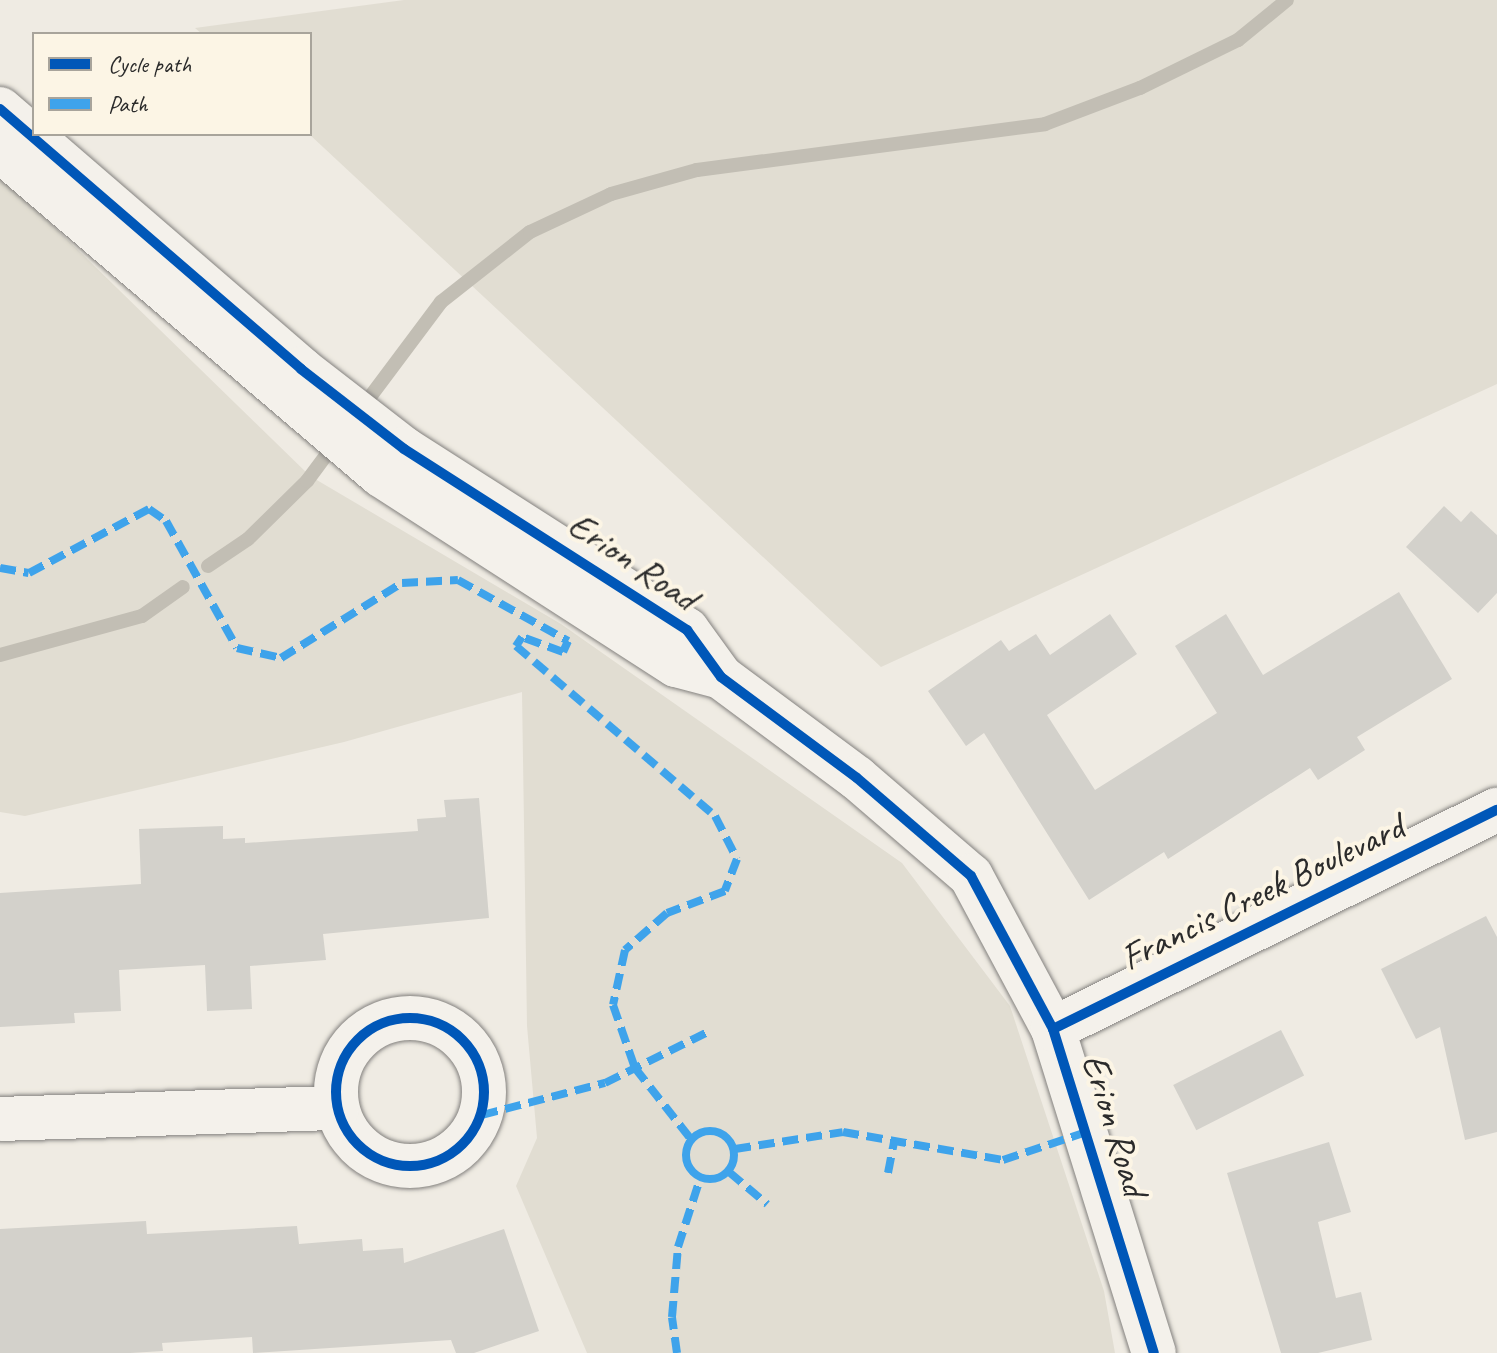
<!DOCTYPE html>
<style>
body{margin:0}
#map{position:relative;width:1497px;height:1353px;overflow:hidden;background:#efebe3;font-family:Caveat,sans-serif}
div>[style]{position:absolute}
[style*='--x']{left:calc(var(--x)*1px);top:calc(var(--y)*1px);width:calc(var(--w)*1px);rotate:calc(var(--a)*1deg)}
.green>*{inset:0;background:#e1ddd2}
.stream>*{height:14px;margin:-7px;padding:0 7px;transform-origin:7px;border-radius:7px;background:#c2beb4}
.building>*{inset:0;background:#d3d1cb;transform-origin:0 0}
.roads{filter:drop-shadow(0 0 2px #83817e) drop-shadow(0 0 2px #83817e)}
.street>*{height:44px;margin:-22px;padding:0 22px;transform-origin:22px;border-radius:22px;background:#f4f1eb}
.street>.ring{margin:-22px;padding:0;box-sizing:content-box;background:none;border:44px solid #f4f1eb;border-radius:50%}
.quiet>*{height:8px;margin-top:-4px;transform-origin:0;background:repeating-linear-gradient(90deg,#3ea3eb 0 16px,transparent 0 24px)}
.quiet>.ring{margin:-4px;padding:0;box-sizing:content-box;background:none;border:8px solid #3ea3eb;border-radius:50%}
.cycleway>*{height:10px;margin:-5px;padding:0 5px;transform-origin:5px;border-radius:5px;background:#0057b8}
.cycleway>.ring{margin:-5px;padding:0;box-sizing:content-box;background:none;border:10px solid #0057b8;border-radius:50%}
span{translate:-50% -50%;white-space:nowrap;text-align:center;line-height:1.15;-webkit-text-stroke:8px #fcf5e5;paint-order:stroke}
.street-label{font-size:38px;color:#2b2b2b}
.legend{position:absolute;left:32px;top:32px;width:280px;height:104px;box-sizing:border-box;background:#fcf5e5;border:2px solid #a8a49b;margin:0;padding:10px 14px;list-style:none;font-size:24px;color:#2b2b2b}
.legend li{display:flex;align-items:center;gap:16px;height:40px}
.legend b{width:40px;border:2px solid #a8a49b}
</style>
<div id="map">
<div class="green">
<i style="clip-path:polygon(404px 0,1497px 0,1497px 384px,881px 667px,309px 134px,310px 34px,202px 34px,195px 28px)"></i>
<i style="clip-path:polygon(0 174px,310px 476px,561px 624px,902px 863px,1010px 1006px,1104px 1291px,1115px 1353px,587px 1353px,516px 1186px,537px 1138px,527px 1026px,522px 692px,344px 742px,25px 816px,0 812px)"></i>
</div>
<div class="stream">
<i style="--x:361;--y:409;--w:134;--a:-53.2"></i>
<i style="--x:441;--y:302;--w:113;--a:-38.2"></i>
<i style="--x:530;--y:232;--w:89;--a:-25.1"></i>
<i style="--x:611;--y:194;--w:89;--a:-15.6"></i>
<i style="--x:697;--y:170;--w:351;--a:-7.5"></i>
<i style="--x:1045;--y:124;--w:102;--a:-20.8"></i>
<i style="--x:1140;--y:88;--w:109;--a:-26.1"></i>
<i style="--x:1238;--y:40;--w:63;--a:-39.2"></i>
<i style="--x:208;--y:566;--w:48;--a:-34"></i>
<i style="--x:248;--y:539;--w:83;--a:-44.5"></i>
<i style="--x:307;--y:481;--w:49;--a:-53.4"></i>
<i style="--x:0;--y:655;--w:147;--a:-15.4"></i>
<i style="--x:142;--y:616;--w:50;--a:-35.3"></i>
</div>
<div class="building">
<i style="clip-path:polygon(1444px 506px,1461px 522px,1471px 511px,1497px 535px,1497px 593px,1478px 613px,1406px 547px)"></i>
<i style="clip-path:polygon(1399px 592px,1452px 679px,1357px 737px,1365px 750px,1318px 780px,1310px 768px,1168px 859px,1164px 852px,1089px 900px,984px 733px,966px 746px,928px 691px,1001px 640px,1009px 651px,1036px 634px,1050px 655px,1110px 614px,1137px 654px,1047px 715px,1095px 790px,1217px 713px,1175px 646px,1226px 614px,1263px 675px)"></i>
<i style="clip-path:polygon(479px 798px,489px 918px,323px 934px,326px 960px,250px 966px,252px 1009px,207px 1011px,205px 965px,119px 970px,121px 1011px,74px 1013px,75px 1023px,0 1027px,0 893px,141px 884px,139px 829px,223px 826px,223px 839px,245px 838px,245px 843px,418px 831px,417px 819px,446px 817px,444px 800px)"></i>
<i style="clip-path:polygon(1486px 916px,1497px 937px,1497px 1132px,1465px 1140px,1440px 1027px,1416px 1039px,1381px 969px)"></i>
<i style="left:1281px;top:1030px;width:51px;height:121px;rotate:63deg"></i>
<i style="clip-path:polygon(1329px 1142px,1351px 1212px,1318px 1222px,1336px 1298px,1361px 1292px,1372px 1340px,1318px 1353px,1281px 1353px,1227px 1173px)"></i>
<i style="clip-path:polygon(146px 1221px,147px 1234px,297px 1226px,299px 1244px,362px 1239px,363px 1251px,403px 1248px,404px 1263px,504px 1229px,539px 1331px,474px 1353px,456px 1353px,451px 1340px,253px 1353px,252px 1337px,162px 1343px,163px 1351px,130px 1353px,0 1353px,0 1229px)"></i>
</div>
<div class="roads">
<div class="street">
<i style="--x:0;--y:109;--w:398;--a:40.8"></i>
<i style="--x:301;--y:369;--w:130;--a:37.8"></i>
<i style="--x:404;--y:449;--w:336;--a:32.6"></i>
<i style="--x:687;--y:630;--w:58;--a:54.1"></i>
<i style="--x:721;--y:677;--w:169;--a:36.6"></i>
<i style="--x:857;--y:778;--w:150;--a:40.7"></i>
<i style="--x:971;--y:876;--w:174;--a:61.8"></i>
<i style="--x:1053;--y:1029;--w:339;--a:72.7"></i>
<i style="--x:0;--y:150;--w:501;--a:40.46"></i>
<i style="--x:381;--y:475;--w:351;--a:32.8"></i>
<i style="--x:676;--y:665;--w:47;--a:14.9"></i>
<i class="ring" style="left:336px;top:1018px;width:104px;height:104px"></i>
<i style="--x:1053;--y:1029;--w:495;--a:-26.3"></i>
<i style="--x:0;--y:1119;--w:337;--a:-1.9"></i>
</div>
</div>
<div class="quiet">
<i style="--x:0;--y:568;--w:29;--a:10"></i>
<i style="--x:29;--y:573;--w:136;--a:-28.1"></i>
<i style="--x:149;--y:509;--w:21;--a:35"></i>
<i style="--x:166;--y:521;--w:145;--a:60.8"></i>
<i style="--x:237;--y:648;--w:45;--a:12.8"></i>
<i style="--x:281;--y:658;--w:142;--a:-31.8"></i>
<i style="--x:402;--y:583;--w:56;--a:-3.1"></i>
<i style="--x:458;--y:580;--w:126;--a:29"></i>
<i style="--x:568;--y:641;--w:12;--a:114"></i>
<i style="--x:563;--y:652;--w:44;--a:-159.9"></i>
<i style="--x:522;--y:637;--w:11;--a:124"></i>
<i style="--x:516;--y:646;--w:262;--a:40.5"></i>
<i style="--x:715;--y:816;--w:48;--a:62.9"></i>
<i style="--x:737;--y:859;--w:34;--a:111"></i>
<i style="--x:725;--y:891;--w:62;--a:159.2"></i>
<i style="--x:667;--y:913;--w:56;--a:138.6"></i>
<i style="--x:625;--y:950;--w:56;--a:102.3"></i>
<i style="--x:613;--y:1005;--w:67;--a:70.8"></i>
<i style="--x:635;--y:1068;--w:89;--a:51.8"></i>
<i style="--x:482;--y:1115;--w:127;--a:-14.6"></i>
<i style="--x:605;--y:1083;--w:119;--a:-26.4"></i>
<i class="ring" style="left:686px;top:1131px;width:40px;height:40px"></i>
<i style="--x:735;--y:1149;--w:109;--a:-8.9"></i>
<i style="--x:843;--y:1132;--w:162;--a:9.9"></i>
<i style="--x:1003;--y:1160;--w:88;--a:-18.6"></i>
<i style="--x:729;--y:1172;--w:50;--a:40.1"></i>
<i style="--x:888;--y:1173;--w:33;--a:-79"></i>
<i style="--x:677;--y:1353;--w:36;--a:-98"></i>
<i style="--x:672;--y:1317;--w:70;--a:-85.1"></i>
<i style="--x:678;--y:1247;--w:71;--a:-72.1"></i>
</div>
<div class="cycleway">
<i style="--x:0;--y:109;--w:398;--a:40.8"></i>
<i style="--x:301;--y:369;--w:130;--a:37.8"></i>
<i style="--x:404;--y:449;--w:336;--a:32.6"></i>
<i style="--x:687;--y:630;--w:58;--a:54.1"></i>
<i style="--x:721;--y:677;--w:169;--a:36.6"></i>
<i style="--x:857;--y:778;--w:150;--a:40.7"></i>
<i style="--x:971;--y:876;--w:174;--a:61.8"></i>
<i style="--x:1053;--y:1029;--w:339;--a:72.7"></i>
<i class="ring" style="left:336px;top:1018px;width:138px;height:138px"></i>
<i style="--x:1053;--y:1029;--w:495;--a:-26.3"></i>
</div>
<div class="street-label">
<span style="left:633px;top:561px;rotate:34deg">Erion Road</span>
<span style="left:1262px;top:892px;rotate:-26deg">Francis Creek Boulevard</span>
<span style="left:1115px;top:1125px;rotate:73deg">Erion Road</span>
</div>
<ul class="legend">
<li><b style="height:10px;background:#0057b8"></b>Cycle path</li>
<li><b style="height:10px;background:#3ea3eb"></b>Path</li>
</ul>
</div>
